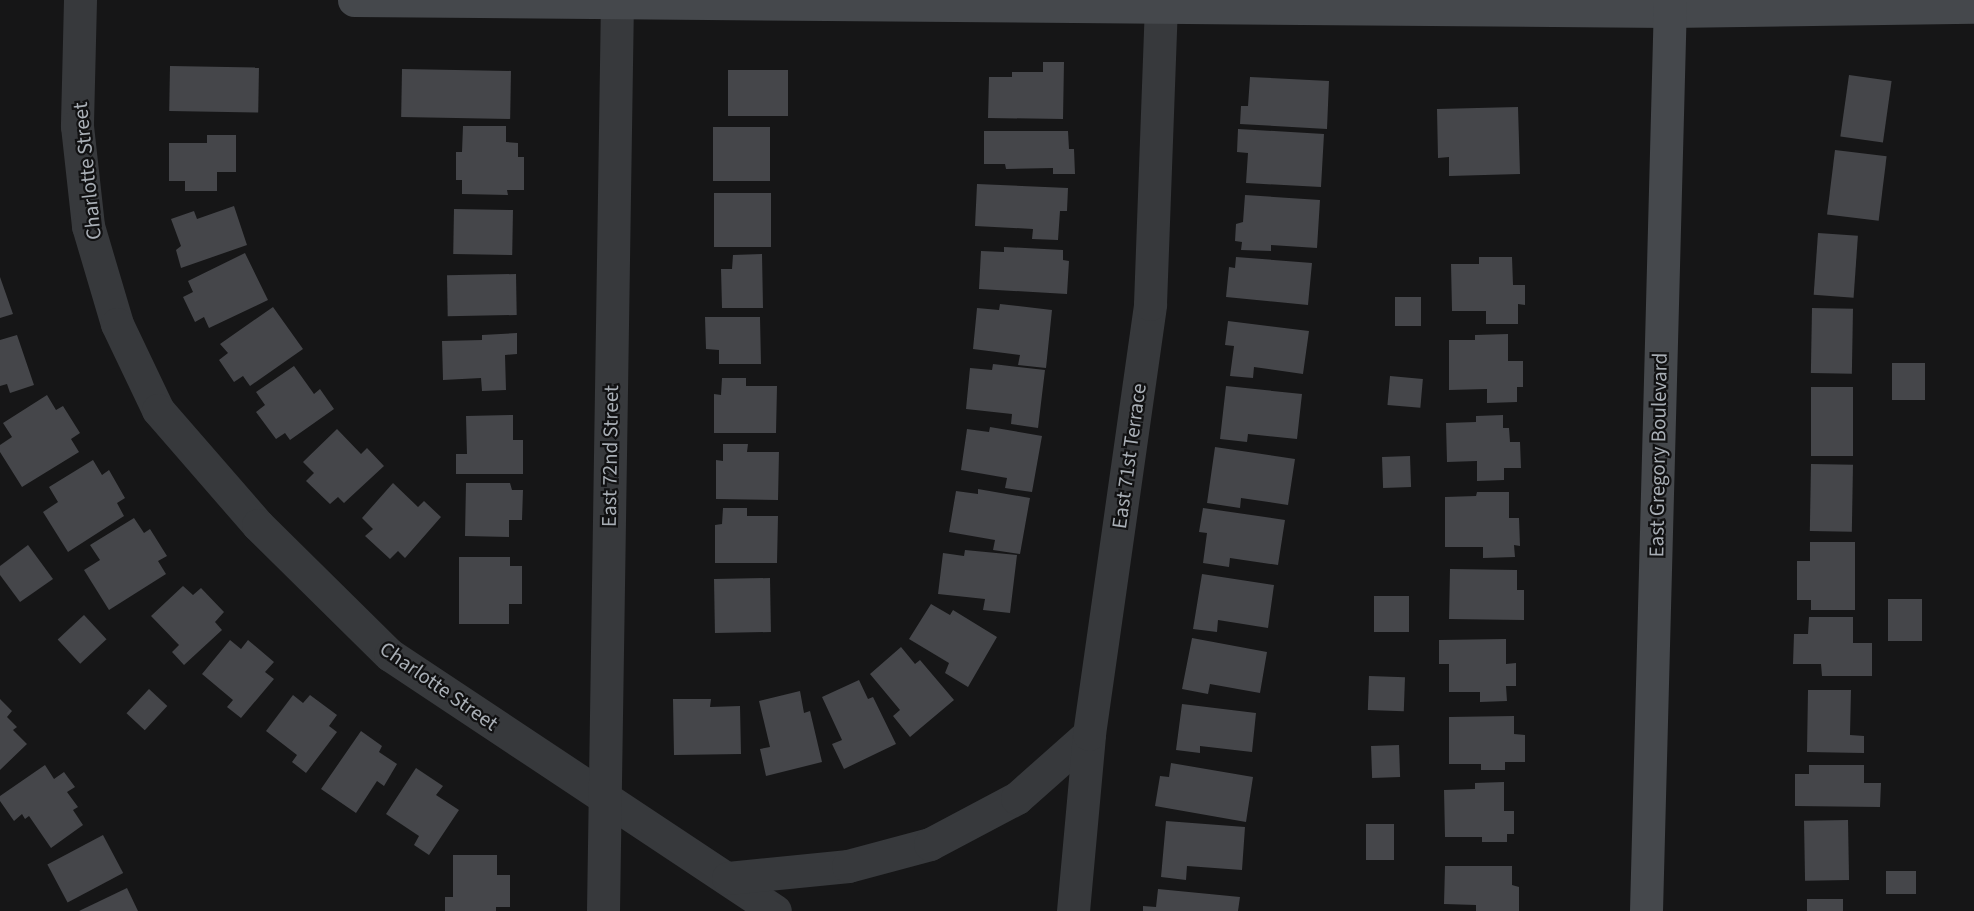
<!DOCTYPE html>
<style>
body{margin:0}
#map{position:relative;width:1974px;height:911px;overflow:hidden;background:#161617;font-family:"Source Sans 3",sans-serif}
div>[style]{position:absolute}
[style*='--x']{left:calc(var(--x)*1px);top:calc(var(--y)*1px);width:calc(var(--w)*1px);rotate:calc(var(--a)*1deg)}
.building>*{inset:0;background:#45464a;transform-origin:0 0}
.minor>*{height:33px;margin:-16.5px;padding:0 16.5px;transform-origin:16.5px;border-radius:16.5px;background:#37393c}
.secondary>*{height:33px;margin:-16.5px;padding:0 16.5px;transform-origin:16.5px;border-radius:16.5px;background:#45484c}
span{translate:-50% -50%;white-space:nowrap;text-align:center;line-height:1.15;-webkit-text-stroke:4.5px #111112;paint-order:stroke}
.street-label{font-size:21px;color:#a9afb6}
</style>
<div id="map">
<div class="building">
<i style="clip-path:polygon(1043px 62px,1064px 62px,1063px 119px,988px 118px,989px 77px,1012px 77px,1012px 72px,1043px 72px)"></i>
<i style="left:170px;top:66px;width:89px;height:45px;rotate:1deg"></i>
<i style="left:402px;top:69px;width:109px;height:48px;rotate:1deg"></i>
<i style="left:728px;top:70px;width:60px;height:46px"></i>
<i style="left:1849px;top:75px;width:43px;height:62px;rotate:8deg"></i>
<i style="clip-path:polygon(1250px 77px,1329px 81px,1327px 129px,1240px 124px,1241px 106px,1248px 106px)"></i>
<i style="clip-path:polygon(1518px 107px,1520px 174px,1449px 176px,1449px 157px,1438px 158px,1437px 109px)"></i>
<i style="clip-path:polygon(463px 126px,506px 126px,506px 142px,518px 143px,518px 157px,524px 157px,524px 190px,507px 190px,508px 195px,462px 194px,462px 180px,456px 180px,456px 152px,462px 152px)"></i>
<i style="left:770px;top:127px;width:54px;height:57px;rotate:90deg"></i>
<i style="clip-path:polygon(1238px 129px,1324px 134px,1321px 187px,1246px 183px,1248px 153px,1237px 152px)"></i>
<i style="clip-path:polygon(984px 131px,1068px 131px,1069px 149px,1074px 149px,1075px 174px,1053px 174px,1053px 168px,1006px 169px,1005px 164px,984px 164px)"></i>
<i style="clip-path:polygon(207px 135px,236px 135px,236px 172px,217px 172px,217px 191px,185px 191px,185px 181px,169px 181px,169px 143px,207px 143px)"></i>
<i style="left:1835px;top:150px;width:52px;height:65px;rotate:7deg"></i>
<i style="clip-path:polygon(977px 184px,1068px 188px,1067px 211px,1060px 211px,1058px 240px,1032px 239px,1033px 229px,975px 226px)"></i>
<i style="left:771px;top:193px;width:54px;height:57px;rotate:90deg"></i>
<i style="clip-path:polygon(1245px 195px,1320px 200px,1317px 248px,1271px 245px,1271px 251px,1241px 250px,1242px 242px,1235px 241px,1236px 224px,1243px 222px)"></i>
<i style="clip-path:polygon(234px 206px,247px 245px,181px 268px,176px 250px,181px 246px,171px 219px,194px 211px,197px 219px)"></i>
<i style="left:454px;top:209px;width:59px;height:45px;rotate:1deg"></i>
<i style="left:1818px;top:233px;width:40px;height:62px;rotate:4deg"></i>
<i style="clip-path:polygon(1004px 247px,1063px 250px,1063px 260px,1069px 261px,1067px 294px,979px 289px,981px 251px,1004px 252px)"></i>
<i style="clip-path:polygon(245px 253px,268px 300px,209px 328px,204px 317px,195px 322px,183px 297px,193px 292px,188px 281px)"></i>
<i style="clip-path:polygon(762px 254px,763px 308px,722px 308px,721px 269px,732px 269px,733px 255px)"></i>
<i style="clip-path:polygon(1236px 257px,1312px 263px,1308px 305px,1226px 297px,1229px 267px,1235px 268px)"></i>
<i style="clip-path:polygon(1479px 257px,1512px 257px,1513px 285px,1525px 285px,1525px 305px,1518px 304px,1518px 324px,1486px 324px,1486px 311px,1452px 311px,1451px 264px,1479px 264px)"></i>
<i style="left:516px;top:274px;width:41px;height:69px;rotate:89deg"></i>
<i style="clip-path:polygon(0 277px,13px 314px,0 318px)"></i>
<i style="left:1395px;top:297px;width:26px;height:29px"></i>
<i style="clip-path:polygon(1000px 304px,1052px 310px,1046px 368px,1018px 365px,1020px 355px,973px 349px,977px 308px,999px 310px)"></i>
<i style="clip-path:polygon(273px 307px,303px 349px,250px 386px,243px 376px,234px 382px,219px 360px,228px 353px,220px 344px)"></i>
<i style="left:1812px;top:308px;width:41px;height:65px;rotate:1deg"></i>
<i style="clip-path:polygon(705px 317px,760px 317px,761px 364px,719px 364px,719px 350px,706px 349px)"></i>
<i style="clip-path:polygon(1228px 321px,1309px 331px,1303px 374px,1254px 367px,1253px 378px,1230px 376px,1234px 346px,1225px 345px)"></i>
<i style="clip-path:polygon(517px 333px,517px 354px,505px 355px,506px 390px,482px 391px,481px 378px,443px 380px,442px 341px,482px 340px,482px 335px)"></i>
<i style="clip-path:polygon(1508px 334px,1508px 361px,1523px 361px,1523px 387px,1517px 387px,1517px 402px,1487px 403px,1487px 389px,1449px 390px,1449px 340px,1475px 340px,1475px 335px)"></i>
<i style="clip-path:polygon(17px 335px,34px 385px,10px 393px,7px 384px,0 386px,0 340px)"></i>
<i style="left:1892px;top:363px;width:33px;height:37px"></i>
<i style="clip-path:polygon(993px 364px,1045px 370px,1038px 428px,1011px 424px,1012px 414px,966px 409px,970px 368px,992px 370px)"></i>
<i style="clip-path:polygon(294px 366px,314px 394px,320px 389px,334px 409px,290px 440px,285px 433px,276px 439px,256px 412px,265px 405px,256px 392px)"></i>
<i style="left:1390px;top:376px;width:33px;height:29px;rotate:5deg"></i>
<i style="clip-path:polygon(722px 378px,746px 378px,746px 386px,777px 386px,776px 433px,714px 433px,714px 394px,721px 395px)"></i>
<i style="clip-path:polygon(1226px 386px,1302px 394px,1297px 439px,1248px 434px,1247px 442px,1220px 439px)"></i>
<i style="left:1811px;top:387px;width:42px;height:69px"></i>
<i style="clip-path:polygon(47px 395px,56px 410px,63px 406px,80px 433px,71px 439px,79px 452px,22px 487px,0 452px,0 445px,12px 437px,3px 423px)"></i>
<i style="clip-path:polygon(513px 415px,513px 440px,523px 440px,523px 474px,456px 474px,456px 454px,467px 454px,466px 416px)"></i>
<i style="clip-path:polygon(1503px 415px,1503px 428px,1509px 428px,1510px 442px,1520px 442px,1521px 468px,1504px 468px,1504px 480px,1477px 481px,1477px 461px,1447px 462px,1446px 423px,1476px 422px,1476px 416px)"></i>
<i style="clip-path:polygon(990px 427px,1042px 436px,1032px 492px,1005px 488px,1007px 478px,961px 470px,967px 429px,989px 432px)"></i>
<i style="clip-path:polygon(337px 429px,361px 454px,367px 448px,384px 466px,344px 503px,338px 497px,330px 504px,306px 481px,314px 473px,303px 462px)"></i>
<i style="clip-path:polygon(723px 444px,748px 444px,747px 452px,779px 452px,778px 500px,716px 499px,716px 460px,723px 461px)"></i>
<i style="clip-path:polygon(1215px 447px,1295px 459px,1288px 505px,1241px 498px,1240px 508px,1207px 503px)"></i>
<i style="left:1410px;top:456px;width:31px;height:28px;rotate:88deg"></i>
<i style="clip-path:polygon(93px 460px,102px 475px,109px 470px,125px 498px,117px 503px,124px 516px,68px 552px,43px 512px,58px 502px,49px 487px)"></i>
<i style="left:1811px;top:464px;width:42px;height:67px;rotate:1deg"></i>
<i style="clip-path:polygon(393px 483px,418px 507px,424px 501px,441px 517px,405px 558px,398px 551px,390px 559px,365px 536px,373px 529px,362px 518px)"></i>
<i style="clip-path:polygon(466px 483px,510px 483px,512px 490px,523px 490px,522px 520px,509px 520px,509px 537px,465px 536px)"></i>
<i style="clip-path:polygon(978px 489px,1030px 498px,1020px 554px,993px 550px,995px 540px,949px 532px,956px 491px,978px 494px)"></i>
<i style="clip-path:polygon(1477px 492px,1509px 492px,1509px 518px,1519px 518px,1520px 546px,1514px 545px,1515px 557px,1483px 558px,1483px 547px,1445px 547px,1445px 497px,1476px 496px)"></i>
<i style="clip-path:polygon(723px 508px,747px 508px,747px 516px,778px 516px,777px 563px,715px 563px,715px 525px,722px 524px)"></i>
<i style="clip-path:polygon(1203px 508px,1285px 520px,1278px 565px,1230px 558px,1229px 567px,1203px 563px,1207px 533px,1199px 532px)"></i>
<i style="clip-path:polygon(134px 518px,144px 533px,150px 529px,167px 556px,158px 561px,166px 574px,109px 610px,84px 570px,100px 560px,90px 545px)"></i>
<i style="clip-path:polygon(1810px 542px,1855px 542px,1855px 610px,1811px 610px,1811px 600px,1797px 600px,1797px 561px,1810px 561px)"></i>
<i style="clip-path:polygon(28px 545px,53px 579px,20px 602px,0 575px,0 566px)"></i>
<i style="clip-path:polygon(965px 550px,1017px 555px,1010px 613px,983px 610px,985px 599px,938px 594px,943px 553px,964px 556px)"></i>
<i style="clip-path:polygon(459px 557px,510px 557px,510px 566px,522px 566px,522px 604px,509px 604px,509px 624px,459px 624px)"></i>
<i style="clip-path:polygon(1450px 569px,1517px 570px,1517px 590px,1524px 590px,1524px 620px,1449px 619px)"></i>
<i style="clip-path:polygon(1202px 574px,1274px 585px,1268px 628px,1218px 620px,1217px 632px,1193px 629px)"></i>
<i style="left:770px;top:578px;width:54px;height:56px;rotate:89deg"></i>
<i style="clip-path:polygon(183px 586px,193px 595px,201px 588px,224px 612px,215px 622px,222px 630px,184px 665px,172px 652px,179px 645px,151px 616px)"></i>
<i style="left:1409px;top:596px;width:36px;height:35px;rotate:90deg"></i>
<i style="left:1888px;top:599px;width:34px;height:42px"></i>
<i style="clip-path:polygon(931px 604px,950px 615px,953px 610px,997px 637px,968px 687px,945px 673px,949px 663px,909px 639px)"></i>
<i style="left:84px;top:615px;width:33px;height:36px;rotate:47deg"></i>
<i style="clip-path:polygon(1809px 617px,1853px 617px,1853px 643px,1872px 643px,1872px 676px,1822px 676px,1821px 664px,1793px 664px,1794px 634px,1808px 634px)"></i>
<i style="clip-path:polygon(1192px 638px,1267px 652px,1260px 693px,1210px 684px,1208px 694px,1182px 689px)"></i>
<i style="clip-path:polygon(1506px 639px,1506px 664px,1516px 663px,1516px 686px,1506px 686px,1507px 701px,1480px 702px,1480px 692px,1449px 692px,1449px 664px,1439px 664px,1439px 640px)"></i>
<i style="clip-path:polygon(230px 640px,241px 649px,248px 640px,274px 662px,265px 672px,274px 679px,241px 718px,227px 707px,233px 700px,202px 674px)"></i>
<i style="clip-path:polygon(901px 647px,915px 664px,920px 660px,954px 700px,910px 737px,893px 716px,900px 710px,870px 674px)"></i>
<i style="left:1369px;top:676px;width:36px;height:34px;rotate:2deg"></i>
<i style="clip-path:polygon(859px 680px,868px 699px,873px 697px,896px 744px,844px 769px,832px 744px,842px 740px,822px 697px)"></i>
<i style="left:149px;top:689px;width:25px;height:33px;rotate:43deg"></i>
<i style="clip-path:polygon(1808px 690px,1851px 690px,1850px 735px,1864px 736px,1864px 753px,1807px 752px)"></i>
<i style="clip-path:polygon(800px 691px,804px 713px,810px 711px,822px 762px,766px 776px,760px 749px,770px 747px,759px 701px)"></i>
<i style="clip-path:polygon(293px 695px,303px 703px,310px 695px,337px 715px,329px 726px,337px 732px,306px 773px,292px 762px,297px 755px,266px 731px)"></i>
<i style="clip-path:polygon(0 699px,12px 711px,7px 717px,17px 727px,13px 730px,27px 744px,0 770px)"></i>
<i style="clip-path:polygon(673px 699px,711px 699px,710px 707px,740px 706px,741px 754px,674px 755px)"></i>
<i style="clip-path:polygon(1182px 704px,1256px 713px,1252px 752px,1200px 746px,1200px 753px,1176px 750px)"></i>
<i style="clip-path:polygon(1514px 716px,1514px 734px,1525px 735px,1525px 762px,1505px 762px,1505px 770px,1481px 770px,1481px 764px,1449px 764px,1449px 717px)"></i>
<i style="clip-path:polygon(361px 731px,382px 746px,379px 752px,397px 764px,384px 786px,377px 781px,356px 813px,321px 789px)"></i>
<i style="left:1399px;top:745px;width:32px;height:28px;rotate:88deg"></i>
<i style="clip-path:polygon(1171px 763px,1253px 777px,1246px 822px,1155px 806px,1160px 776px,1169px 777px)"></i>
<i style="clip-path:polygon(45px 765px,54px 779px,64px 772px,75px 787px,67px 792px,78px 807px,73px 810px,83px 825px,51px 848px,29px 816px,25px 819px,22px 814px,14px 821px,0 801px,0 796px)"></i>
<i style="clip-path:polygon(1809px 765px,1864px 765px,1864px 783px,1881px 783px,1880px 807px,1795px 806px,1795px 774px,1809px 774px)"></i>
<i style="clip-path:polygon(416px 768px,443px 786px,436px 795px,459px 810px,429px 855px,414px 845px,419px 836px,386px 814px)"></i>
<i style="clip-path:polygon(1504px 782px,1504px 811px,1514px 811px,1514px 834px,1507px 834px,1507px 842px,1482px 842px,1482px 837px,1445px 837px,1444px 790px,1475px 789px,1475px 783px)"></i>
<i style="left:1848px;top:820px;width:60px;height:44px;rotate:89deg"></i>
<i style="clip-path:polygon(1166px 821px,1245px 827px,1242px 870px,1187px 866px,1186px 880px,1161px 877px)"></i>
<i style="left:1366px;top:824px;width:28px;height:36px"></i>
<i style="left:103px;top:835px;width:43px;height:63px;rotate:62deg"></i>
<i style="clip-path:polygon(453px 855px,497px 855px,497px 875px,510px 875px,510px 907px,496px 907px,496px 911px,445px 911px,445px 897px,453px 897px)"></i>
<i style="clip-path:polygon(1445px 866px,1512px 866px,1512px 885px,1519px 887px,1519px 911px,1476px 911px,1476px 905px,1444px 904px)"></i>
<i style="left:1886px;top:871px;width:30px;height:23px"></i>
<i style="clip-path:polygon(127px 888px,138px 911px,79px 911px)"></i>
<i style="clip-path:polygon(1158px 889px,1240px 897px,1238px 911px,1143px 911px,1143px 906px,1156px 907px)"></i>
<i style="left:1807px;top:899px;width:36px;height:12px"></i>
</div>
<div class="minor">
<i style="--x:80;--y:0;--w:126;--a:91.4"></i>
<i style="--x:77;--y:126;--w:101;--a:83.7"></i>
<i style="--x:88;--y:226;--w:102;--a:73.5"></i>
<i style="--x:117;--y:324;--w:95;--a:64.5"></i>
<i style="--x:158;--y:410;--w:152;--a:49"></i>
<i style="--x:258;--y:525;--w:185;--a:44.6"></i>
<i style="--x:390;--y:655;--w:462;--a:33.6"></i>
<i style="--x:728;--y:878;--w:121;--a:-5.7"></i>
<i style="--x:848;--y:866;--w:85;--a:-15"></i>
<i style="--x:930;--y:844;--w:98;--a:-27.9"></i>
<i style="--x:1017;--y:798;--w:96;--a:-41.6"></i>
<i style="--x:603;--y:911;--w:911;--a:-89.12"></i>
<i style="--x:1073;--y:911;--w:178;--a:-84.8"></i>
<i style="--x:1089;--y:734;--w:434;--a:-81.9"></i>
<i style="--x:1150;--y:304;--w:304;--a:-87.9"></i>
</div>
<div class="secondary">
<i style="--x:354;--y:0;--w:1315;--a:0.48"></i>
<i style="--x:1669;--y:11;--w:305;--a:-0.8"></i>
<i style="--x:1646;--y:911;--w:911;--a:-88.49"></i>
</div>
<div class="street-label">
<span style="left:87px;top:171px;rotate:-96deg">Charlotte Street</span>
<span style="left:1658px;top:455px;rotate:-89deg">East Gregory Boulevard</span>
<span style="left:610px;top:456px;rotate:-89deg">East 72nd Street</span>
<span style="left:1129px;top:456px;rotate:-82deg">East 71st Terrace</span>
<span style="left:439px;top:686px;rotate:35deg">Charlotte Street</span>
</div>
</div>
